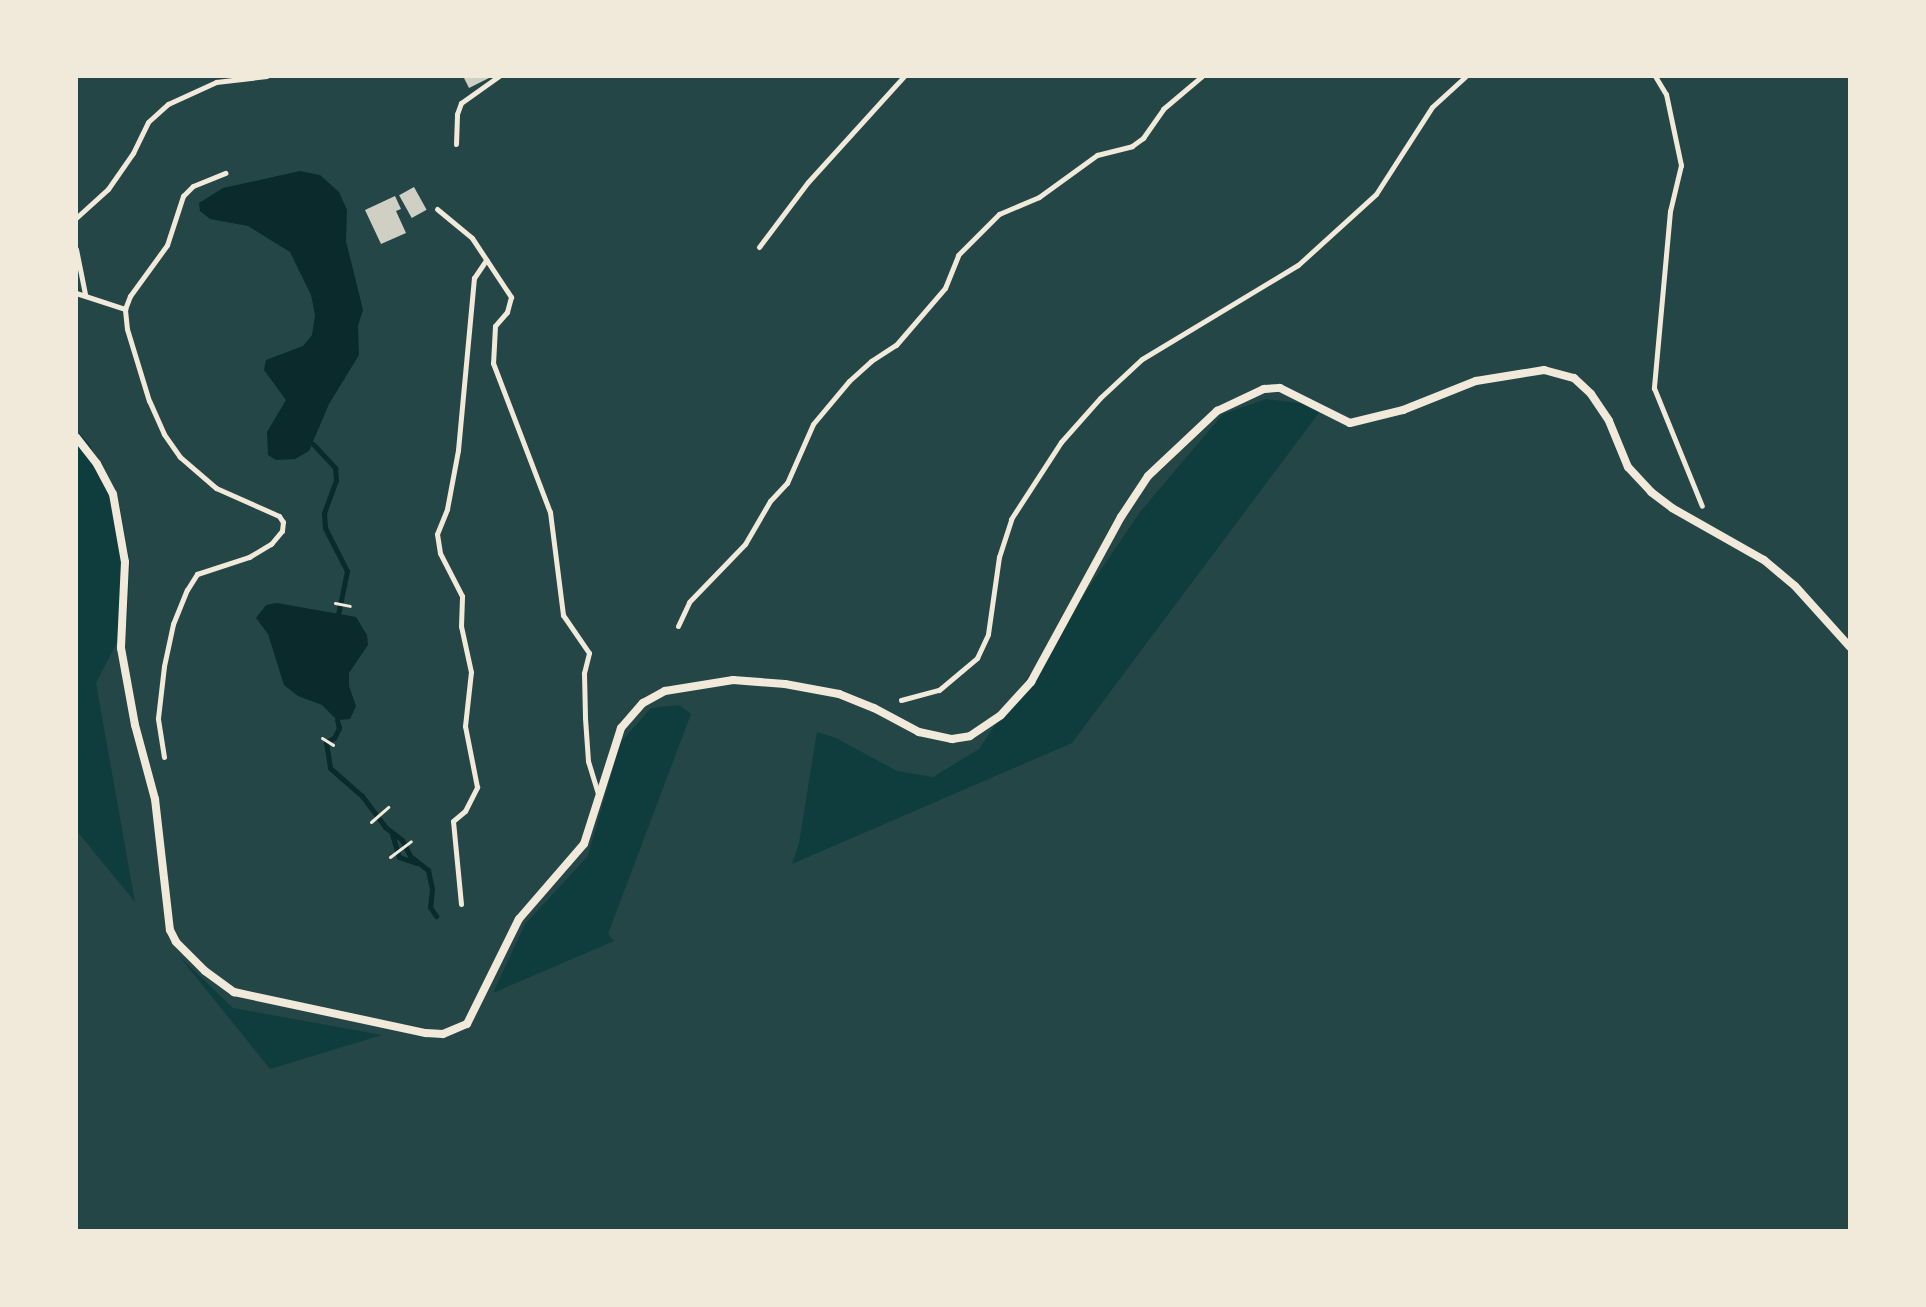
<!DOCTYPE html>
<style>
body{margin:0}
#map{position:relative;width:1926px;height:1307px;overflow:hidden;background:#0f3d3e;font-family:Commissioner,sans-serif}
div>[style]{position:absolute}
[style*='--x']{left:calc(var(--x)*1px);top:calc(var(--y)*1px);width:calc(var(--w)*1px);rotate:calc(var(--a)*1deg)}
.green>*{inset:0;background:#244646}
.water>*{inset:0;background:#0a2a2b}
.stream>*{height:5px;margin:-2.5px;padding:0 2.5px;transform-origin:2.5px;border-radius:2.5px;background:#0a2a2b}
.building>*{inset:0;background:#cfcfc3;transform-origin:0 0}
.path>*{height:3px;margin:-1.5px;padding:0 1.5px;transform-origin:1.5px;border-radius:1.5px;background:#f1e9da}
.service>*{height:5px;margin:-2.5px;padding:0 2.5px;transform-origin:2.5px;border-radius:2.5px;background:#f1e9da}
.minor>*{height:8px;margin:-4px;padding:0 4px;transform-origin:4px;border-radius:4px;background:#f1e9da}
span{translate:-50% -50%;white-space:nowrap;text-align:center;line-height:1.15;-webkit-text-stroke:8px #f1e9da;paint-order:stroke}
.frame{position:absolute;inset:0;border:78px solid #f1e9da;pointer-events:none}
</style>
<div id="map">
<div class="green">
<i style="clip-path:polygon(evenodd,76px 76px,1850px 76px,1850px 1231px,76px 1231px,76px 830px,135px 902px,96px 683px,127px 623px,130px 563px,119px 503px,90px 445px,76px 429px,76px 76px,1266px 399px,1324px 406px,1072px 743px,792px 864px,799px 843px,817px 732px,836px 738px,897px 771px,933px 777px,979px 749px,1140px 512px,1223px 414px,1266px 399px,76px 76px,679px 705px,691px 714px,608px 934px,614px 941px,493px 993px,525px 924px,588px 856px,620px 743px,651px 708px,679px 705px,76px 76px,179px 956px,233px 1008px,382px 1035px,270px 1069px,179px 956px)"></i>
</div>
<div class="water">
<i style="clip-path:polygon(300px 171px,320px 175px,339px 192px,347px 210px,346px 241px,363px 310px,358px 326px,359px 355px,329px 404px,309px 451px,295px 459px,276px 460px,268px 455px,267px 432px,286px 400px,264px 370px,266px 360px,303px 346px,312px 335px,315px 315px,311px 295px,290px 252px,248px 226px,210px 219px,200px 211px,199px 203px,223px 188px)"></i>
<i style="clip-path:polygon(277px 603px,356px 617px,367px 635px,368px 645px,349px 673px,349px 686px,356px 706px,350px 719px,337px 720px,322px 705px,298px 696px,284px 685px,268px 634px,256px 618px,266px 605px)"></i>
</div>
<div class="stream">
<i style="--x:313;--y:444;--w:33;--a:47"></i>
<i style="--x:335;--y:468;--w:12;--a:85"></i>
<i style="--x:336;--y:480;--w:35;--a:110"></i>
<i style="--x:324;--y:513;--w:15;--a:86"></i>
<i style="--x:325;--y:528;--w:48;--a:62.9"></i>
<i style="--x:347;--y:571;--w:45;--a:101.6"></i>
<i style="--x:337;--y:720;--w:8;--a:76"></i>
<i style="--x:339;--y:728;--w:11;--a:117"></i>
<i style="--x:334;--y:738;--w:9;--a:153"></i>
<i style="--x:326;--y:742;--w:26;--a:81"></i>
<i style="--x:330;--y:768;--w:43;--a:41.2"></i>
<i style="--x:362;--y:796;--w:39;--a:53"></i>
<i style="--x:385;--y:827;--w:21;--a:37"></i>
<i style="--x:402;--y:840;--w:18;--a:63"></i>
<i style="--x:410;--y:856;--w:23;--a:38"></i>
<i style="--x:428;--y:870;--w:19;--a:78"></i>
<i style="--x:432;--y:889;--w:18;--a:96"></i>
<i style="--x:430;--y:907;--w:11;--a:56"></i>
<i style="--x:392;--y:834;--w:24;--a:73"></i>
<i style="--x:399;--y:857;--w:18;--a:19"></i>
</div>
<div class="building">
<i style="clip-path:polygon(463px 76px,493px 76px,469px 88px)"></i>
<i style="left:414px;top:187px;width:26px;height:17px;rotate:61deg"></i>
<i style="clip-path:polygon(395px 196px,401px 209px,396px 211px,406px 233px,381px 244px,365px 210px)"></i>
</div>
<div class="path">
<i style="--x:335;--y:603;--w:15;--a:11"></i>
<i style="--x:322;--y:738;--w:13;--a:32"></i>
<i style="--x:371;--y:822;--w:23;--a:-41"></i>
<i style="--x:390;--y:857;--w:26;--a:-37"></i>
</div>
<div class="service">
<i style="--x:1655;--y:76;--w:21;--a:59"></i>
<i style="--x:1666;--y:94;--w:73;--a:78.1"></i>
<i style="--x:1681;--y:165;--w:47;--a:103.4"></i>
<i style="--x:1670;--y:211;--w:178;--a:95.2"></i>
<i style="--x:1654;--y:388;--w:127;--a:67.9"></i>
<i style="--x:456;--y:144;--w:30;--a:-88"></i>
<i style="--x:457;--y:114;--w:12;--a:-70"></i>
<i style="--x:461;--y:103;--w:47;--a:-35.4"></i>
<i style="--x:437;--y:209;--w:45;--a:39.6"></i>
<i style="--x:472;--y:238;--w:71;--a:56.5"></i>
<i style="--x:511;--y:297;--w:16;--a:105"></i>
<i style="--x:507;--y:312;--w:18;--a:131"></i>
<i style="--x:495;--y:326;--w:37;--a:93"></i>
<i style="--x:493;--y:363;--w:160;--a:69.1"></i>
<i style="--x:550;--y:512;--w:104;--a:82.8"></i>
<i style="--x:563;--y:615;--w:46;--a:55.6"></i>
<i style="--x:589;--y:653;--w:21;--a:104"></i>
<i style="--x:584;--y:673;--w:45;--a:88.7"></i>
<i style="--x:585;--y:718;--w:43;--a:86"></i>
<i style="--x:588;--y:761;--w:38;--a:73"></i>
<i style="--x:76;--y:218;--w:43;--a:-42.2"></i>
<i style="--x:108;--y:189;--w:44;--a:-55.2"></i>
<i style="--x:133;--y:153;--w:34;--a:-64"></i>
<i style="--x:148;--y:122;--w:27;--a:-42"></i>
<i style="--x:168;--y:104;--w:53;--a:-24.6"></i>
<i style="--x:216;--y:82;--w:51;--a:-6.7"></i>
<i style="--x:759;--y:247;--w:81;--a:-53"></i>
<i style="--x:808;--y:182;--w:143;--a:-47.8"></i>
<i style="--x:76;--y:249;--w:46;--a:78.7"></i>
<i style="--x:76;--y:293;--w:52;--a:18.1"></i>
<i style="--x:678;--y:626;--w:26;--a:-65"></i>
<i style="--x:689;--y:602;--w:81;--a:-46"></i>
<i style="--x:745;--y:544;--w:50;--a:-59.8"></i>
<i style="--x:770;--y:501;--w:25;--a:-47"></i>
<i style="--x:787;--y:483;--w:64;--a:-66.2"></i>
<i style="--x:813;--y:424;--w:56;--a:-50.1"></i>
<i style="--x:849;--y:381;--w:30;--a:-42"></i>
<i style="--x:871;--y:361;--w:30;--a:-33"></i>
<i style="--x:896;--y:345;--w:75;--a:-49.3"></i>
<i style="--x:945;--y:288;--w:35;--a:-68"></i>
<i style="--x:958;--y:255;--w:58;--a:-45"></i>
<i style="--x:999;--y:214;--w:43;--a:-23"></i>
<i style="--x:1039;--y:197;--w:72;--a:-35.9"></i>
<i style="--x:1097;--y:155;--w:36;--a:-14"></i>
<i style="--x:1132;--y:146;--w:14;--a:-36"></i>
<i style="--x:1143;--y:138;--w:35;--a:-55"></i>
<i style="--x:1163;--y:109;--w:51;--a:-40.2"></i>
<i style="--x:901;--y:700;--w:39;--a:-15"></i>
<i style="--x:939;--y:690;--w:50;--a:-40.1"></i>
<i style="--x:977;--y:658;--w:26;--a:-65"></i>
<i style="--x:988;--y:634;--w:78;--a:-81.9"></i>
<i style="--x:999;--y:557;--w:40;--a:-72"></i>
<i style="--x:1011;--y:519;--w:92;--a:-57"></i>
<i style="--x:1061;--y:442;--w:59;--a:-48.4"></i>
<i style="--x:1100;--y:398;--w:57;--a:-42.9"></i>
<i style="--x:1142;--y:359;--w:182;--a:-31.1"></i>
<i style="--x:1298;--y:265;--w:105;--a:-42.3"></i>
<i style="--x:1376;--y:194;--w:103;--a:-57.2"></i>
<i style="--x:1432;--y:107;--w:46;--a:-42.4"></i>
<i style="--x:164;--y:757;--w:39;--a:-99"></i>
<i style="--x:158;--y:718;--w:52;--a:-83.4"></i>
<i style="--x:164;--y:666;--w:43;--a:-77.9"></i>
<i style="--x:173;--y:624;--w:37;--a:-68"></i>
<i style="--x:187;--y:590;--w:19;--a:-58"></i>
<i style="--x:197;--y:574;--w:55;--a:-18.1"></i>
<i style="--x:249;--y:557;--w:26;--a:-31"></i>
<i style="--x:271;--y:544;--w:17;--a:-50"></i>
<i style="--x:282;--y:531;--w:9;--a:-84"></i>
<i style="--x:283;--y:522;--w:7;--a:-124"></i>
<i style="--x:279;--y:516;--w:69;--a:-156"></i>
<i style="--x:216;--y:488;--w:48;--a:-139.3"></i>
<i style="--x:180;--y:457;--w:28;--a:-125"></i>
<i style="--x:164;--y:434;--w:36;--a:-114"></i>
<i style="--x:149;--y:401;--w:75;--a:-107"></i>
<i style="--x:127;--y:329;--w:20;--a:-96"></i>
<i style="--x:125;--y:309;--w:14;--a:-69"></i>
<i style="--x:130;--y:296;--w:63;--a:-54"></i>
<i style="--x:167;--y:245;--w:52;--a:-71.9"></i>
<i style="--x:183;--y:196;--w:14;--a:-45"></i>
<i style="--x:193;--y:186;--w:35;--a:-22"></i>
<i style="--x:461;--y:904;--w:83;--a:-95.5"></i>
<i style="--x:453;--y:821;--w:16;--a:-40"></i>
<i style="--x:465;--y:811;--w:27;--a:-63"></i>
<i style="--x:477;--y:787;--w:62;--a:-101.1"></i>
<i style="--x:465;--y:726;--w:54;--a:-83.7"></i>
<i style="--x:471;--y:672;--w:47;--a:-102.3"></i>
<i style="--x:461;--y:626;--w:30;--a:-88"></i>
<i style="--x:462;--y:596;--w:48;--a:-117.1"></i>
<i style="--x:440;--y:553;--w:19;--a:-99"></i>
<i style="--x:437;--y:534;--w:27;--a:-68"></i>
<i style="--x:447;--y:509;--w:60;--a:-79.4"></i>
<i style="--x:458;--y:450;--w:173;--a:-84.7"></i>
<i style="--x:474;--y:278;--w:22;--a:-56"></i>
</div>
<div class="minor">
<i style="--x:76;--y:437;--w:34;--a:52"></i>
<i style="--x:97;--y:464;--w:34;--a:62"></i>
<i style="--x:113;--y:494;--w:69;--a:80"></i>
<i style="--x:125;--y:562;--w:86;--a:92.7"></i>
<i style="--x:121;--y:648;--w:78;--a:79.7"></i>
<i style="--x:135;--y:725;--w:77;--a:74.9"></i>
<i style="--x:155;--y:799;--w:132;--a:83.5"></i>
<i style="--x:170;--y:930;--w:13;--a:63"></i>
<i style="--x:176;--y:942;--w:41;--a:45"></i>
<i style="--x:205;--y:971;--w:36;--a:36"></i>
<i style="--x:234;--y:992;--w:196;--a:12.1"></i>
<i style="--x:426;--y:1033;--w:17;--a:3"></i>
<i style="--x:443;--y:1034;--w:26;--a:-23"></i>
<i style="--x:467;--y:1024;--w:117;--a:-63.7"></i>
<i style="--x:519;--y:919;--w:99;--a:-49.1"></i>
<i style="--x:584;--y:844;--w:122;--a:-72.3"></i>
<i style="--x:621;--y:728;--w:33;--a:-49"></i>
<i style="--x:643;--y:703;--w:25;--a:-29"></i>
<i style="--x:665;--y:691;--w:69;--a:-9.2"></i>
<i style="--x:733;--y:680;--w:52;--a:4.4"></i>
<i style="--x:785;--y:684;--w:55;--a:10.5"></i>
<i style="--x:839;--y:694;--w:38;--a:22"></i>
<i style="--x:874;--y:708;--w:51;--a:28.1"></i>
<i style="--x:919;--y:732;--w:34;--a:12"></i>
<i style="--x:952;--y:739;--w:18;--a:-9"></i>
<i style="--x:970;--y:736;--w:37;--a:-34"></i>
<i style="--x:1001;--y:715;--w:45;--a:-47.7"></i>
<i style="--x:1031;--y:682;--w:188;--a:-61.4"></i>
<i style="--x:1121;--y:517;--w:49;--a:-56.6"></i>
<i style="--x:1148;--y:476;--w:95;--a:-43.3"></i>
<i style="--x:1217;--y:411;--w:52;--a:-25.1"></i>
<i style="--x:1264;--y:389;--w:16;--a:-4"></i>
<i style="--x:1280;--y:388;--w:78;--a:26.6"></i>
<i style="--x:1350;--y:423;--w:55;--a:-13.8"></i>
<i style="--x:1403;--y:410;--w:79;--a:-21.7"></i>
<i style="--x:1476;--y:381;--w:69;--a:-9.2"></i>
<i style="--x:1544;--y:370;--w:31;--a:15"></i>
<i style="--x:1574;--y:378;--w:23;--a:43"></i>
<i style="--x:1591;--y:394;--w:32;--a:56"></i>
<i style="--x:1609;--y:421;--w:50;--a:67.6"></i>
<i style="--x:1628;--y:467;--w:34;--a:47"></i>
<i style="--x:1651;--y:492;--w:26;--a:37"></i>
<i style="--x:1672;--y:508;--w:106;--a:29.5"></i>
<i style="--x:1764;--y:560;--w:40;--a:40"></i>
<i style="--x:1795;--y:586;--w:82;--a:48"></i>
</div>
<div class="frame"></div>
</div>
